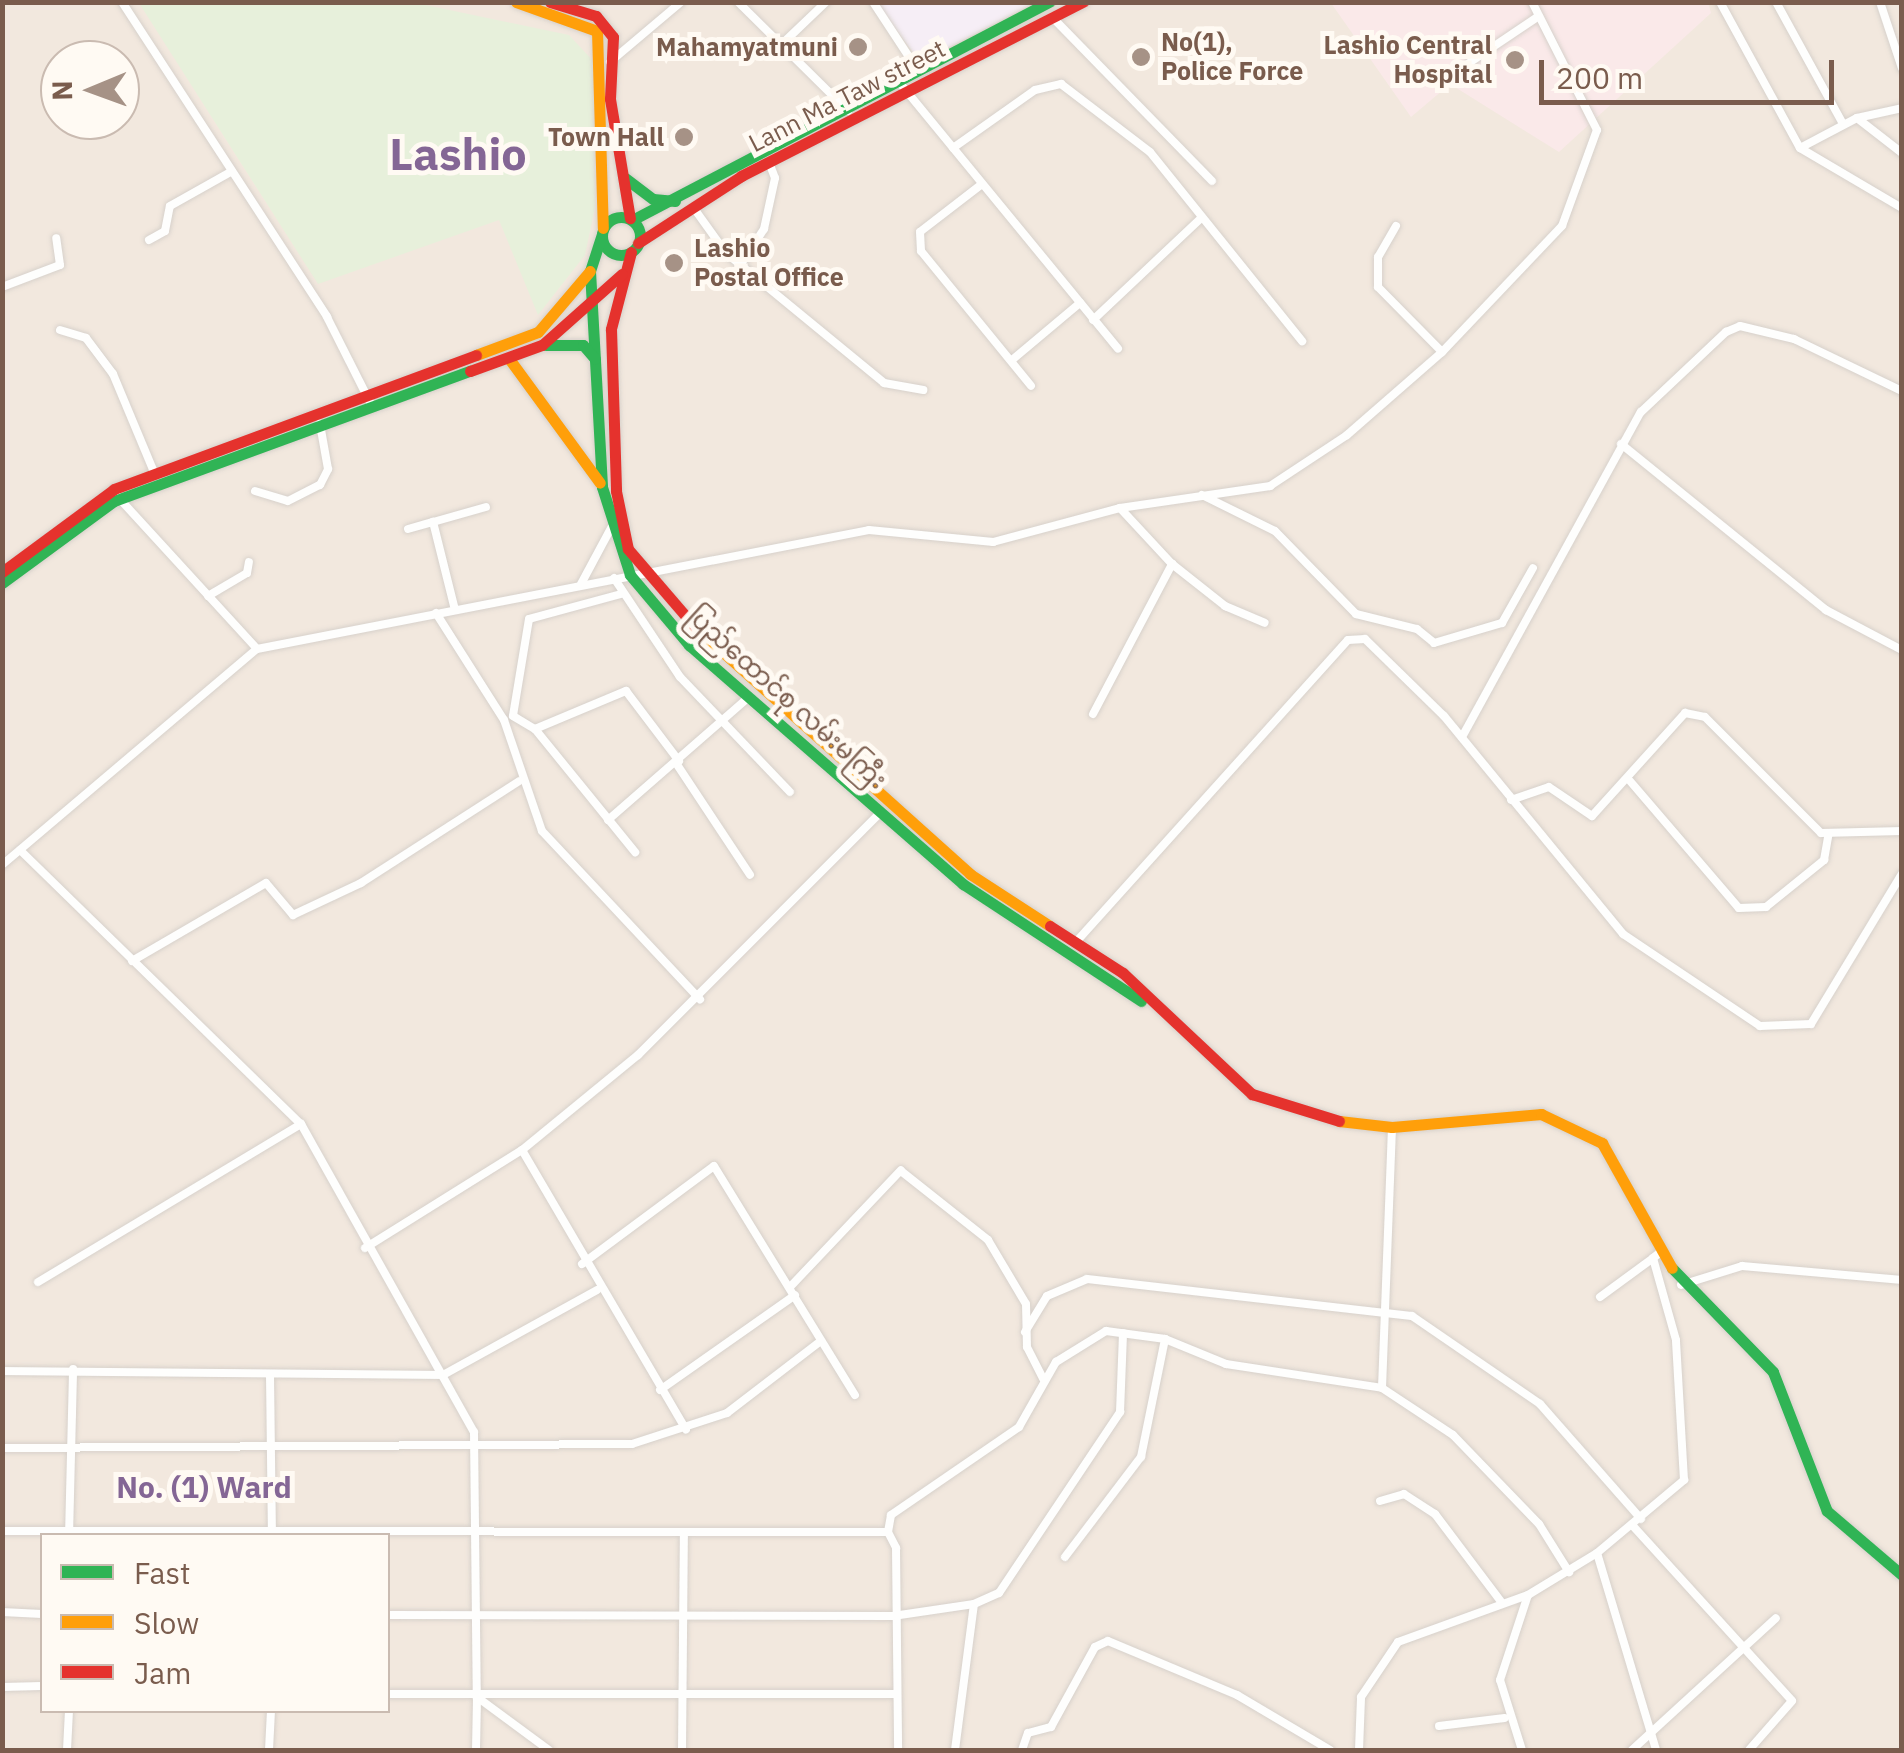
<!DOCTYPE html>
<meta charset="utf-8">
<style>
body{margin:0}
#map{position:relative;width:1904px;height:1753px;overflow:hidden;background:#f9f5f0;font-family:"IBM Plex Sans","Noto Sans Myanmar",sans-serif}
div>[style]{position:absolute}
[style*='--x']{left:calc(var(--x)*1px);top:calc(var(--y)*1px);width:calc(var(--w)*1px);rotate:calc(var(--a)*1deg)}
.residential>*{inset:0;background:#f2e8de}
.education>*{inset:0;background:#f6eef6}
.medical>*{inset:0;background:#fae9e9}
.green>*{inset:0;background:#e7f0db}
.roads{filter:drop-shadow(0 0 2px #d7d1cb) drop-shadow(0 0 2px #d7d1cb)}
.street>*{height:8px;margin:-4px;padding:0 4px;transform-origin:4px;border-radius:4px;background:#fefefd}
.fast>*{height:11px;margin:-5.5px;padding:0 5.5px;transform-origin:5.5px;border-radius:5.5px;background:#30b455}
.fast>.ring{margin:-5.5px;padding:0;box-sizing:content-box;background:none;border:11px solid #30b455;border-radius:50%}
.slow>*{height:11px;margin:-5.5px;padding:0 5.5px;transform-origin:5.5px;border-radius:5.5px;background:#ff9f0a}
.jam>*{height:11px;margin:-5.5px;padding:0 5.5px;transform-origin:5.5px;border-radius:5.5px;background:#e5322d}
.dots>*{width:28px;height:28px;translate:-50% -50%;box-sizing:border-box;border:5px solid #fffaf3;border-radius:50%}
span{translate:-50% -50%;white-space:nowrap;text-align:center;line-height:1.15;-webkit-text-stroke:10px #fffaf3;paint-order:stroke}
.poi-label{font-size:25px;color:#7a5c4d;font-weight:700}
.left{translate:0 -50%;text-align:left}
.right{translate:-100% -50%;text-align:right}
.street-label{font-size:25px;color:#7a5c4d}
.quarter-label{font-size:30px;color:#846695;font-weight:700}
.town-label{font-size:45px;color:#846695;font-weight:700}
.frame{position:absolute;inset:0;border:5px solid #7a5c4d;pointer-events:none}
.legend{position:absolute;left:40px;top:1533px;width:350px;height:180px;box-sizing:border-box;background:#fffaf3;border:2px solid #cabbb1;margin:0;padding:12px 18px;list-style:none;font-size:30px;color:#7a5c4d}
.legend li{display:flex;align-items:center;gap:20px;height:50px}
.legend b{width:50px;border:2px solid #cabbb1}
.north{position:absolute;left:40px;top:40px;width:100px;height:100px;box-sizing:border-box;background:#fffaf3;border:2px solid #cabbb1;border-radius:50%;rotate:269deg;font-size:28px;font-weight:700;line-height:40px;text-align:center;color:#7a5c4d}
.north::after{content:'';display:block;margin:auto;width:35px;height:45px;background:#a69286;clip-path:polygon(50% 0,100% 100%,50% 72%,0 100%)}
.scale{position:absolute;left:1539px;top:60px;width:295px;height:45px;box-sizing:border-box;border:5px solid #7a5c4d;border-top:0;padding-left:12px;font-size:30px;line-height:35px;white-space:nowrap;color:#7a5c4d;-webkit-text-stroke:8px #fffaf3;paint-order:stroke}
</style>
<div id="map">
<div class="residential">
<i style="clip-path:polygon(evenodd,3px 3px,1901px 3px,1901px 1750px,3px 1750px,3px 3px,60px 60px,120px 60px,120px 120px,60px 120px,60px 60px,3px 3px,42px 1536px,388px 1536px,388px 1710px,42px 1710px,42px 1536px)"></i>
</div>
<div class="education">
<i style="clip-path:polygon(1036px 2px,920px 62px,877px 3px)"></i>
</div>
<div class="medical">
<i style="clip-path:polygon(1708px 2px,1711px 13px,1559px 152px,1450px 84px,1411px 117px,1331px 3px)"></i>
</div>
<div class="green">
<i style="clip-path:polygon(139px 3px,416px 3px,569px 35px,594px 62px,595px 207px,585px 255px,538px 315px,499px 220px,318px 284px)"></i>
</div>
<div class="roads">
<div class="street">
<i style="--x:122;--y:2;--w:376;--a:56.9"></i>
<i style="--x:327;--y:317;--w:100;--a:63.2"></i>
<i style="--x:738;--y:2;--w:155;--a:44.7"></i>
<i style="--x:873;--y:2;--w:84;--a:56.7"></i>
<i style="--x:1720;--y:2;--w:166;--a:61.3"></i>
<i style="--x:1800;--y:148;--w:118;--a:30.5"></i>
<i style="--x:1776;--y:2;--w:139;--a:61.2"></i>
<i style="--x:1880;--y:2;--w:70;--a:71.6"></i>
<i style="--x:1052;--y:17;--w:229;--a:45.7"></i>
<i style="--x:782;--y:44;--w:61;--a:-43.7"></i>
<i style="--x:610;--y:62;--w:93;--a:-40.2"></i>
<i style="--x:1469;--y:63;--w:84;--a:-33.9"></i>
<i style="--x:899;--y:82;--w:345;--a:50.6"></i>
<i style="--x:1857;--y:118;--w:57;--a:37.9"></i>
<i style="--x:953;--y:148;--w:100;--a:-35.3"></i>
<i style="--x:1035;--y:90;--w:27;--a:-13"></i>
<i style="--x:1061;--y:84;--w:112;--a:37.4"></i>
<i style="--x:1150;--y:152;--w:243;--a:51.2"></i>
<i style="--x:1800;--y:148;--w:64;--a:-27.8"></i>
<i style="--x:1857;--y:118;--w:46;--a:-12.5"></i>
<i style="--x:982;--y:184;--w:78;--a:142.3"></i>
<i style="--x:920;--y:232;--w:19;--a:87"></i>
<i style="--x:921;--y:251;--w:174;--a:50.8"></i>
<i style="--x:693;--y:207;--w:57;--a:54.3"></i>
<i style="--x:726;--y:253;--w:205;--a:39.4"></i>
<i style="--x:884;--y:383;--w:40;--a:10"></i>
<i style="--x:1396;--y:226;--w:36;--a:120"></i>
<i style="--x:1378;--y:257;--w:30;--a:90"></i>
<i style="--x:1378;--y:287;--w:91;--a:45.4"></i>
<i style="--x:149;--y:240;--w:18;--a:-29"></i>
<i style="--x:165;--y:231;--w:25;--a:-79"></i>
<i style="--x:170;--y:206;--w:71;--a:-29.4"></i>
<i style="--x:741;--y:264;--w:42;--a:-56.7"></i>
<i style="--x:764;--y:229;--w:52;--a:-77.8"></i>
<i style="--x:775;--y:178;--w:17;--a:-111"></i>
<i style="--x:2;--y:287;--w:62;--a:-20.8"></i>
<i style="--x:60;--y:265;--w:27;--a:-98"></i>
<i style="--x:1093;--y:320;--w:147;--a:-43.3"></i>
<i style="--x:60;--y:330;--w:27;--a:17"></i>
<i style="--x:86;--y:338;--w:45;--a:53.1"></i>
<i style="--x:113;--y:374;--w:106;--a:67.3"></i>
<i style="--x:1012;--y:360;--w:89;--a:-40"></i>
<i style="--x:1621;--y:444;--w:264;--a:39"></i>
<i style="--x:1826;--y:610;--w:86;--a:27.8"></i>
<i style="--x:255;--y:491;--w:34;--a:17"></i>
<i style="--x:288;--y:501;--w:36;--a:-27"></i>
<i style="--x:320;--y:485;--w:18;--a:-63"></i>
<i style="--x:328;--y:469;--w:46;--a:-100.1"></i>
<i style="--x:1202;--y:495;--w:81;--a:26.3"></i>
<i style="--x:1275;--y:531;--w:116;--a:45.7"></i>
<i style="--x:1356;--y:614;--w:63;--a:13.8"></i>
<i style="--x:1417;--y:629;--w:22;--a:39"></i>
<i style="--x:1434;--y:643;--w:71;--a:-16.4"></i>
<i style="--x:1502;--y:623;--w:63;--a:-60.6"></i>
<i style="--x:117;--y:496;--w:207;--a:47.5"></i>
<i style="--x:257;--y:649;--w:623;--a:-11"></i>
<i style="--x:869;--y:530;--w:125;--a:5.5"></i>
<i style="--x:993;--y:542;--w:131;--a:-15"></i>
<i style="--x:1120;--y:508;--w:152;--a:-8.3"></i>
<i style="--x:1270;--y:486;--w:92;--a:-33.5"></i>
<i style="--x:1347;--y:435;--w:126;--a:-41.1"></i>
<i style="--x:1442;--y:352;--w:174;--a:-46.4"></i>
<i style="--x:1562;--y:226;--w:102;--a:-70"></i>
<i style="--x:1597;--y:130;--w:144;--a:-116.9"></i>
<i style="--x:1120;--y:508;--w:76;--a:47.1"></i>
<i style="--x:1172;--y:564;--w:68;--a:38.4"></i>
<i style="--x:1225;--y:606;--w:43;--a:23"></i>
<i style="--x:408;--y:529;--w:26;--a:-16"></i>
<i style="--x:614;--y:578;--w:119;--a:56.3"></i>
<i style="--x:680;--y:677;--w:159;--a:46.3"></i>
<i style="--x:581;--y:584;--w:64;--a:-61.8"></i>
<i style="--x:621;--y:594;--w:95;--a:164.8"></i>
<i style="--x:529;--y:619;--w:98;--a:99.4"></i>
<i style="--x:513;--y:716;--w:26;--a:31"></i>
<i style="--x:535;--y:729;--w:99;--a:-22.7"></i>
<i style="--x:626;--y:691;--w:88;--a:52.9"></i>
<i style="--x:208;--y:596;--w:45;--a:-30.5"></i>
<i style="--x:247;--y:573;--w:11;--a:-80"></i>
<i style="--x:455;--y:610;--w:91;--a:-104"></i>
<i style="--x:433;--y:522;--w:55;--a:-15.8"></i>
<i style="--x:436;--y:613;--w:127;--a:57.6"></i>
<i style="--x:504;--y:720;--w:117;--a:71.1"></i>
<i style="--x:542;--y:831;--w:231;--a:46.8"></i>
<i style="--x:1093;--y:714;--w:170;--a:-62.2"></i>
<i style="--x:535;--y:729;--w:159;--a:50.9"></i>
<i style="--x:1462;--y:737;--w:371;--a:-61.2"></i>
<i style="--x:1641;--y:412;--w:117;--a:-43.3"></i>
<i style="--x:1726;--y:332;--w:15;--a:-23"></i>
<i style="--x:1740;--y:326;--w:56;--a:13.5"></i>
<i style="--x:1794;--y:339;--w:120;--a:25.7"></i>
<i style="--x:676;--y:763;--w:134;--a:56.5"></i>
<i style="--x:1630;--y:781;--w:167;--a:49.4"></i>
<i style="--x:1739;--y:908;--w:27;--a:-2"></i>
<i style="--x:1766;--y:907;--w:75;--a:-39"></i>
<i style="--x:1824;--y:860;--w:27;--a:-80"></i>
<i style="--x:1511;--y:800;--w:40;--a:-18.9"></i>
<i style="--x:1549;--y:787;--w:52;--a:34"></i>
<i style="--x:1592;--y:816;--w:139;--a:-47.9"></i>
<i style="--x:1685;--y:713;--w:20;--a:11"></i>
<i style="--x:1705;--y:717;--w:164;--a:45"></i>
<i style="--x:1821;--y:833;--w:81;--a:-1.4"></i>
<i style="--x:608;--y:820;--w:187;--a:-41.1"></i>
<i style="--x:20;--y:850;--w:392;--a:44.3"></i>
<i style="--x:301;--y:1124;--w:353;--a:60.7"></i>
<i style="--x:474;--y:1432;--w:265;--a:89.4"></i>
<i style="--x:477;--y:1697;--w:89;--a:36.4"></i>
<i style="--x:2;--y:865;--w:334;--a:-40.3"></i>
<i style="--x:1076;--y:942;--w:406;--a:-48"></i>
<i style="--x:1348;--y:640;--w:17;--a:-3"></i>
<i style="--x:1365;--y:639;--w:110;--a:44.3"></i>
<i style="--x:1444;--y:716;--w:282;--a:50.6"></i>
<i style="--x:1623;--y:934;--w:165;--a:33.9"></i>
<i style="--x:1760;--y:1026;--w:51;--a:-2.2"></i>
<i style="--x:1811;--y:1024;--w:175;--a:-58.8"></i>
<i style="--x:132;--y:961;--w:155;--a:-30.2"></i>
<i style="--x:266;--y:883;--w:42;--a:49.8"></i>
<i style="--x:293;--y:915;--w:75;--a:-25.2"></i>
<i style="--x:361;--y:883;--w:188;--a:-32.8"></i>
<i style="--x:522;--y:1150;--w:324;--a:59.6"></i>
<i style="--x:901;--y:1171;--w:111;--a:38.4"></i>
<i style="--x:988;--y:1240;--w:74;--a:59.3"></i>
<i style="--x:1026;--y:1304;--w:43;--a:88.7"></i>
<i style="--x:1027;--y:1347;--w:37;--a:63"></i>
<i style="--x:365;--y:1248;--w:185;--a:-32"></i>
<i style="--x:522;--y:1150;--w:150;--a:-39.3"></i>
<i style="--x:638;--y:1055;--w:344;--a:-45"></i>
<i style="--x:582;--y:1264;--w:164;--a:-36.6"></i>
<i style="--x:714;--y:1166;--w:269;--a:58.4"></i>
<i style="--x:38;--y:1282;--w:307;--a:-31"></i>
<i style="--x:1681;--y:1285;--w:64;--a:-17.3"></i>
<i style="--x:1742;--y:1266;--w:161;--a:5"></i>
<i style="--x:790;--y:1287;--w:161;--a:-46.5"></i>
<i style="--x:1600;--y:1297;--w:66;--a:-36.3"></i>
<i style="--x:1025;--y:1332;--w:42;--a:-58.6"></i>
<i style="--x:1047;--y:1296;--w:43;--a:-23"></i>
<i style="--x:1087;--y:1279;--w:327;--a:6.5"></i>
<i style="--x:1412;--y:1316;--w:155;--a:34.5"></i>
<i style="--x:1540;--y:1404;--w:153;--a:48.7"></i>
<i style="--x:2;--y:1371;--w:441;--a:0.5"></i>
<i style="--x:443;--y:1375;--w:176;--a:-28.9"></i>
<i style="--x:270;--y:1375;--w:161;--a:89.3"></i>
<i style="--x:1382;--y:1388;--w:261;--a:-87.8"></i>
<i style="--x:660;--y:1390;--w:165;--a:-35.1"></i>
<i style="--x:2;--y:1448;--w:630;--a:-0.36"></i>
<i style="--x:632;--y:1444;--w:100;--a:-18.1"></i>
<i style="--x:727;--y:1413;--w:118;--a:-37.5"></i>
<i style="--x:1380;--y:1501;--w:25;--a:-16"></i>
<i style="--x:1404;--y:1494;--w:37;--a:33"></i>
<i style="--x:1435;--y:1514;--w:111;--a:53"></i>
<i style="--x:1633;--y:1526;--w:236;--a:47.7"></i>
<i style="--x:1792;--y:1701;--w:65;--a:131.3"></i>
<i style="--x:2;--y:1531;--w:886;--a:0.06"></i>
<i style="--x:888;--y:1532;--w:18;--a:63"></i>
<i style="--x:896;--y:1548;--w:202;--a:89.4"></i>
<i style="--x:888;--y:1532;--w:17;--a:-80"></i>
<i style="--x:891;--y:1515;--w:155;--a:-34.5"></i>
<i style="--x:1019;--y:1427;--w:75;--a:-60.4"></i>
<i style="--x:1056;--y:1362;--w:59;--a:-31.8"></i>
<i style="--x:1106;--y:1331;--w:60;--a:7.7"></i>
<i style="--x:1165;--y:1339;--w:66;--a:22.3"></i>
<i style="--x:1226;--y:1364;--w:158;--a:8.7"></i>
<i style="--x:1382;--y:1388;--w:85;--a:33.5"></i>
<i style="--x:1453;--y:1435;--w:124;--a:46"></i>
<i style="--x:1539;--y:1524;--w:57;--a:58"></i>
<i style="--x:69;--y:1536;--w:167;--a:-88.6"></i>
<i style="--x:1597;--y:1553;--w:206;--a:73.3"></i>
<i style="--x:1065;--y:1557;--w:126;--a:-52.8"></i>
<i style="--x:1141;--y:1457;--w:120;--a:-78.5"></i>
<i style="--x:2;--y:1612;--w:40;--a:2.9"></i>
<i style="--x:388;--y:1615;--w:505;--a:0.11"></i>
<i style="--x:893;--y:1616;--w:82;--a:-8.4"></i>
<i style="--x:974;--y:1604;--w:27;--a:-24"></i>
<i style="--x:999;--y:1593;--w:218;--a:-56.2"></i>
<i style="--x:1120;--y:1412;--w:79;--a:-87.8"></i>
<i style="--x:2;--y:1687;--w:40;--a:-1.4"></i>
<i style="--x:388;--y:1694;--w:508;--a:0"></i>
<i style="--x:1439;--y:1726;--w:66;--a:-6.9"></i>
<i style="--x:67;--y:1750;--w:40;--a:-87.1"></i>
<i style="--x:269;--y:1750;--w:40;--a:-87.1"></i>
<i style="--x:476;--y:1750;--w:53;--a:-88.9"></i>
<i style="--x:682;--y:1750;--w:214;--a:-89.5"></i>
<i style="--x:955;--y:1750;--w:147;--a:-82.6"></i>
<i style="--x:1022;--y:1750;--w:18;--a:-71"></i>
<i style="--x:1028;--y:1733;--w:24;--a:-15"></i>
<i style="--x:1051;--y:1727;--w:91;--a:-61.2"></i>
<i style="--x:1095;--y:1647;--w:14;--a:-25"></i>
<i style="--x:1108;--y:1641;--w:140;--a:22.7"></i>
<i style="--x:1237;--y:1695;--w:108;--a:30.6"></i>
<i style="--x:1359;--y:1750;--w:53;--a:-87.8"></i>
<i style="--x:1361;--y:1697;--w:66;--a:-56.1"></i>
<i style="--x:1398;--y:1642;--w:138;--a:-19.9"></i>
<i style="--x:1522;--y:1750;--w:73;--a:-107.4"></i>
<i style="--x:1500;--y:1680;--w:89;--a:-71.8"></i>
<i style="--x:1528;--y:1595;--w:81;--a:-31.3"></i>
<i style="--x:1597;--y:1553;--w:114;--a:-40"></i>
<i style="--x:1684;--y:1480;--w:140;--a:-93.3"></i>
<i style="--x:1676;--y:1340;--w:85;--a:-105.7"></i>
<i style="--x:1653;--y:1258;--w:11;--a:-38"></i>
<i style="--x:1632;--y:1750;--w:195;--a:-42.5"></i>
</div>
<div class="fast">
<i style="--x:625;--y:178;--w:35;--a:37"></i>
<i style="--x:653;--y:199;--w:22;--a:5"></i>
<i class="ring" style="left:602px;top:217px;width:27px;height:27px"></i>
<i style="--x:632;--y:220;--w:471;--a:-27.6"></i>
<i style="--x:602;--y:234;--w:39;--a:108"></i>
<i style="--x:590;--y:271;--w:216;--a:86.8"></i>
<i style="--x:602;--y:487;--w:92;--a:72.3"></i>
<i style="--x:630;--y:575;--w:92;--a:49.9"></i>
<i style="--x:689;--y:645;--w:364;--a:41.1"></i>
<i style="--x:963;--y:884;--w:213;--a:33.3"></i>
<i style="--x:546;--y:345;--w:37;--a:0"></i>
<i style="--x:583;--y:345;--w:18;--a:49"></i>
<i style="--x:2;--y:583;--w:139;--a:-36.2"></i>
<i style="--x:114;--y:501;--w:379;--a:-20.1"></i>
<i style="--x:1672;--y:1268;--w:145;--a:45.8"></i>
<i style="--x:1773;--y:1372;--w:149;--a:68.8"></i>
<i style="--x:1827;--y:1511;--w:99;--a:40.5"></i>
</div>
<div class="slow">
<i style="--x:516;--y:2;--w:86;--a:19.7"></i>
<i style="--x:597;--y:31;--w:197;--a:88.3"></i>
<i style="--x:476;--y:355;--w:66;--a:-20.4"></i>
<i style="--x:538;--y:332;--w:80;--a:-49.6"></i>
<i style="--x:510;--y:360;--w:152;--a:53.8"></i>
<i style="--x:695;--y:627;--w:370;--a:41.9"></i>
<i style="--x:970;--y:874;--w:95;--a:33"></i>
<i style="--x:1339;--y:1121;--w:53;--a:6.5"></i>
<i style="--x:1392;--y:1127;--w:150;--a:-5"></i>
<i style="--x:1541;--y:1114;--w:68;--a:25.4"></i>
<i style="--x:1602;--y:1143;--w:143;--a:60.8"></i>
</div>
<div class="jam">
<i style="--x:550;--y:2;--w:48;--a:16.9"></i>
<i style="--x:596;--y:16;--w:27;--a:51"></i>
<i style="--x:613;--y:37;--w:62;--a:92.8"></i>
<i style="--x:610;--y:99;--w:121;--a:80.5"></i>
<i style="--x:638;--y:243;--w:123;--a:-33"></i>
<i style="--x:741;--y:176;--w:384;--a:-27"></i>
<i style="--x:631;--y:252;--w:80;--a:104.6"></i>
<i style="--x:611;--y:329;--w:162;--a:88.2"></i>
<i style="--x:616;--y:491;--w:59;--a:78.3"></i>
<i style="--x:628;--y:549;--w:103;--a:49.3"></i>
<i style="--x:470;--y:371;--w:77;--a:-19.9"></i>
<i style="--x:542;--y:345;--w:107;--a:-41.6"></i>
<i style="--x:2;--y:572;--w:139;--a:-36.5"></i>
<i style="--x:114;--y:489;--w:386;--a:-20.3"></i>
<i style="--x:1050;--y:926;--w:87;--a:32.8"></i>
<i style="--x:1123;--y:973;--w:177;--a:43.2"></i>
<i style="--x:1252;--y:1094;--w:91;--a:17.2"></i>
</div>
</div>
<div class="dots">
<i style="left:858px;top:47px;background:#a69286"></i>
<i style="left:1141px;top:57px;background:#a69286"></i>
<i style="left:1515px;top:60px;background:#a69286"></i>
<i style="left:684px;top:137px;background:#a69286"></i>
<i style="left:674px;top:263px;background:#a69286"></i>
</div>
<div class="poi-label">
<span class="left" style="left:1161px;top:57px">No(1),<br>Police Force</span>
<span class="right" style="left:1492px;top:60px">Lashio Central<br>Hospital</span>
<span class="right" style="left:838px;top:47px">Mahamyatmuni</span>
<span class="right" style="left:664px;top:137px">Town Hall</span>
<span class="left" style="left:694px;top:263px">Lashio<br>Postal Office</span>
</div>
<div class="street-label">
<span style="left:847px;top:96px;rotate:-27deg">Lann Ma Taw street</span>
<span style="left:787px;top:698px;rotate:42deg">ပြည်ထောင်စု လမ်းမကြီး</span>
</div>
<div class="quarter-label">
<span style="left:204px;top:1487px">No. (1) Ward</span>
</div>
<div class="town-label">
<span style="left:458px;top:154px">Lashio</span>
</div>
<div class="frame"></div>
<ul class="legend">
<li><b style="height:12px;background:#30b455"></b>Fast</li>
<li><b style="height:12px;background:#ff9f0a"></b>Slow</li>
<li><b style="height:12px;background:#e5322d"></b>Jam</li>
</ul>
<div class="north">N</div>
<div class="scale">200 m</div>
</div>
